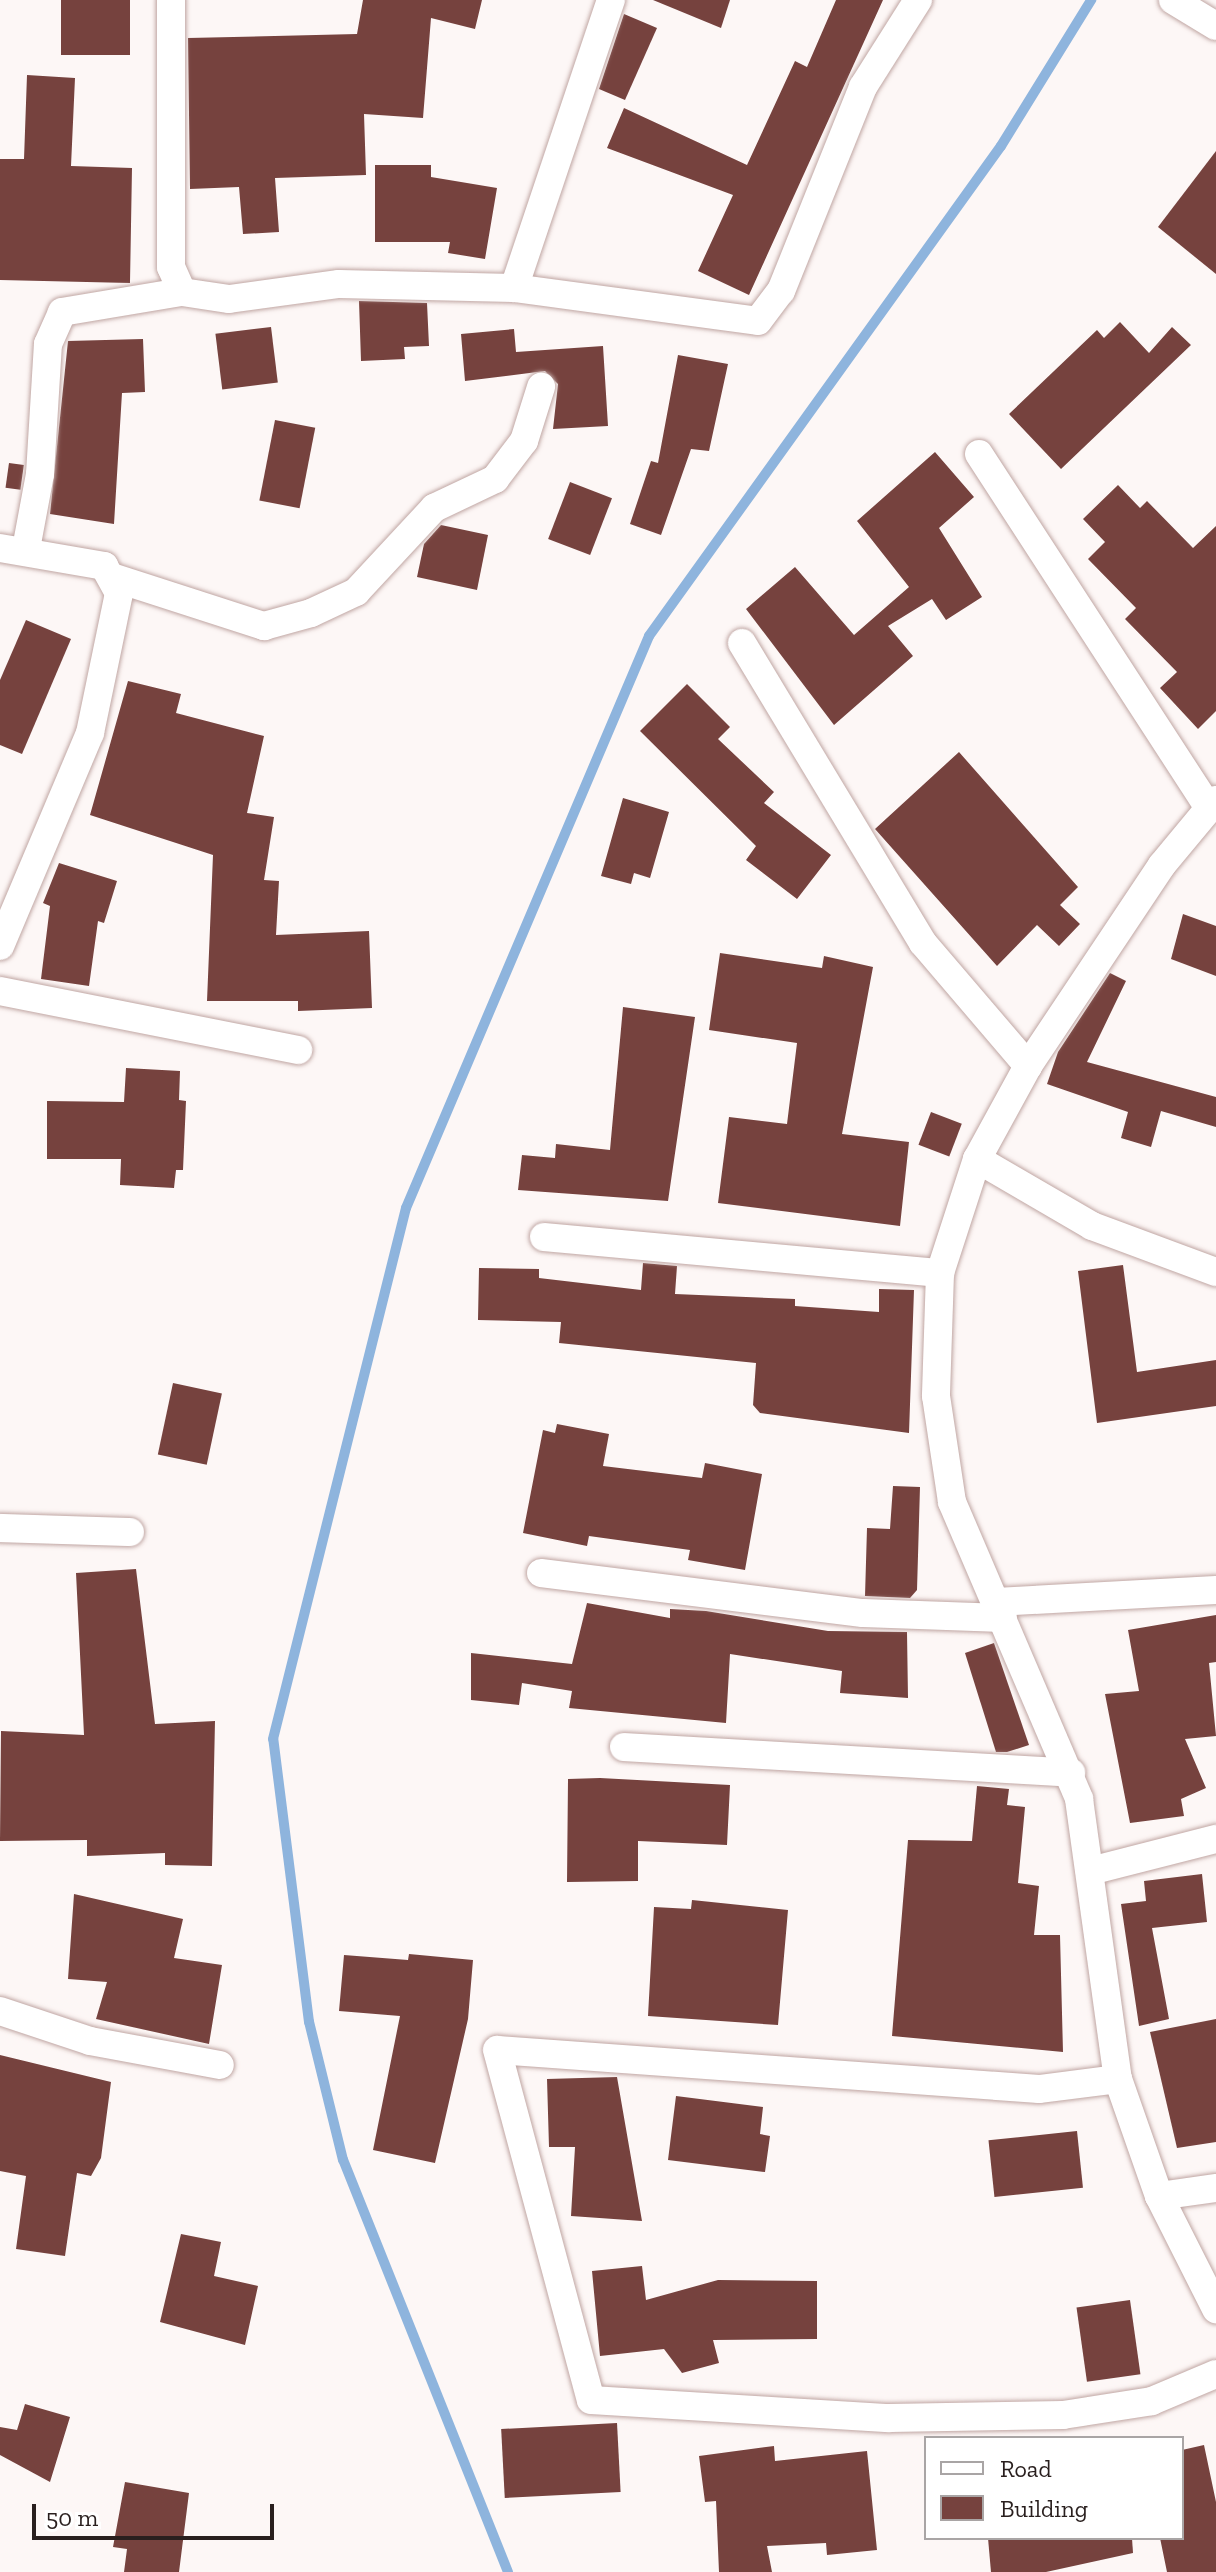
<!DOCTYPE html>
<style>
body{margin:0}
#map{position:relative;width:1216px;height:2572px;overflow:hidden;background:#fdf7f6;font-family:"Zilla Slab",serif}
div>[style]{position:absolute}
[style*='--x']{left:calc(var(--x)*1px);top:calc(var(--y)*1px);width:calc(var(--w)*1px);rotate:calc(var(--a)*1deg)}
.stream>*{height:10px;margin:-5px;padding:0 5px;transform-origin:5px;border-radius:5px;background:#8eb4dd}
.building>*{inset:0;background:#76423e;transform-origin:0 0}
.roads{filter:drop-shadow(0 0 2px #c0a6a3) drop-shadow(0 0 2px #c0a6a3)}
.street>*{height:28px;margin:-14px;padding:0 14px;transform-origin:14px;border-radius:14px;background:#fff}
span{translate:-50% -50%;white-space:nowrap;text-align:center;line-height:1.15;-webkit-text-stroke:8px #fff;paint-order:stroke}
.legend{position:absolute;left:924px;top:2436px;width:260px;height:104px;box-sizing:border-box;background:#fff;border:2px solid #a9a5a5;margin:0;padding:10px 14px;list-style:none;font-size:24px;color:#291f1e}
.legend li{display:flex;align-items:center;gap:16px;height:40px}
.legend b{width:40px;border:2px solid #a9a5a5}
.scale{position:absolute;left:32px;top:2504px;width:242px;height:36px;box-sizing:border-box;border:4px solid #291f1e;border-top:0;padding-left:10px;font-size:24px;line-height:28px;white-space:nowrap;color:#291f1e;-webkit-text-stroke:6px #fff;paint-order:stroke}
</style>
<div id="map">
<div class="stream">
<i style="--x:508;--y:2572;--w:444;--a:-111.8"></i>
<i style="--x:343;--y:2160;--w:142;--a:-103.8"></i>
<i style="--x:309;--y:2022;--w:285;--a:-97.2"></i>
<i style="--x:273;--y:1739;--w:547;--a:-75.94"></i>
<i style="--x:406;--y:1208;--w:621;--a:-66.98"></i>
<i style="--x:649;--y:636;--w:603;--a:-54.31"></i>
<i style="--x:1001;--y:146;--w:172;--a:-58.3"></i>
</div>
<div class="building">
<i style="left:61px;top:0;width:69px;height:55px"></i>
<i style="clip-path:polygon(363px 0,482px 0,475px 29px,431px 18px,423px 118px,364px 114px,366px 175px,275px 178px,279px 232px,243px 234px,239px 187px,190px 189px,188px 38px,357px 34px)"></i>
<i style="clip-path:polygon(653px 0,730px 0,721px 28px)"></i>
<i style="clip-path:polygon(836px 0,883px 0,749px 295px,698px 271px,733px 195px,607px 148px,624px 108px,747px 165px,795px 61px,807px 67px)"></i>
<i style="clip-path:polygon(624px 14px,657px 28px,625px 100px,599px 89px)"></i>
<i style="clip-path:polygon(27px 75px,75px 78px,71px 166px,132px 168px,130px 283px,0 280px,0 159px,24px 159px)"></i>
<i style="clip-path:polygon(1216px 151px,1216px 274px,1158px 227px)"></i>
<i style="clip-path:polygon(375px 165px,431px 165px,431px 177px,497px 188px,485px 259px,448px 253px,450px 242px,375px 242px)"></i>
<i style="clip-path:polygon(359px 301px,427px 303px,429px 346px,404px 347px,405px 359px,361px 361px)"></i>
<i style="clip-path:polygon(1120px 322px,1149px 353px,1172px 327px,1191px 345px,1061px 469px,1009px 414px,1097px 330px,1104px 338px)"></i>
<i style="left:271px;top:327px;width:56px;height:56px;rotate:83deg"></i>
<i style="clip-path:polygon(514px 329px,516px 352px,603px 346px,608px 426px,553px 429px,558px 384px,545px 371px,465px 381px,461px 334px)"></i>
<i style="clip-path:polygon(143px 339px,145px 392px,122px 393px,114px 524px,50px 514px,68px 341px)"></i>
<i style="clip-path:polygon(678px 355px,728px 364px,709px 451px,691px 449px,661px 535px,630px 524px,651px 461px,658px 463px)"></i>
<i style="left:275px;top:420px;width:41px;height:82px;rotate:11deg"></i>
<i style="clip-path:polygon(935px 452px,974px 497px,939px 528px,982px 597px,946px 620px,932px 599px,888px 626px,913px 656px,834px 725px,746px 609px,795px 567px,854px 635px,909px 587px,857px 521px)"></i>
<i style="left:9px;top:463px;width:15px;height:25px;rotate:8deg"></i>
<i style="left:570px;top:482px;width:45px;height:61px;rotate:21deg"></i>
<i style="clip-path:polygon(1118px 485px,1140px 508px,1147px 501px,1193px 548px,1216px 526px,1216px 711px,1198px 729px,1160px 688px,1177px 672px,1125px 619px,1136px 608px,1088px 559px,1105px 542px,1083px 519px)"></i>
<i style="clip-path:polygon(441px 525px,488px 535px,477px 590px,417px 577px,424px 544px)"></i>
<i style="clip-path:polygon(26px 620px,71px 639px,22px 754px,0 745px,0 680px)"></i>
<i style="clip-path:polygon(128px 681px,181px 694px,176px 713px,264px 736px,247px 813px,274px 817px,264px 880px,279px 881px,276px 935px,369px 931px,372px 1008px,298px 1011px,298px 1001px,207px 1001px,213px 855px,90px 815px)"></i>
<i style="clip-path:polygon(687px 684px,730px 727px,718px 739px,774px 792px,764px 803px,831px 855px,797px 899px,746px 860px,756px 846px,640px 731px)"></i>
<i style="clip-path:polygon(959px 752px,1078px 887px,1060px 905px,1080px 924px,1059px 946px,1037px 925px,997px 966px,875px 829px)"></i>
<i style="clip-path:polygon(623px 798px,669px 812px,650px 878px,634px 873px,631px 884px,601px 876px)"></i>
<i style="clip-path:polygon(59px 863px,117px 881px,104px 923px,98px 921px,89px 986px,41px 979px,50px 906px,43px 903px)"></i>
<i style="clip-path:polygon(1183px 914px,1216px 926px,1216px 976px,1171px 959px)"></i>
<i style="clip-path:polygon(720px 953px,822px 968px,824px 956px,873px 967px,842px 1134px,909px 1142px,900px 1226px,718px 1203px,729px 1117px,787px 1124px,797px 1043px,709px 1030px)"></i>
<i style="clip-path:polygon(1110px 973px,1126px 981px,1087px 1062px,1216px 1097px,1216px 1127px,1161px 1111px,1151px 1147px,1121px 1138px,1128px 1112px,1047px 1084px,1058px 1052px)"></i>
<i style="clip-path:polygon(623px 1007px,695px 1017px,668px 1201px,518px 1190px,522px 1155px,555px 1158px,556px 1144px,610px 1150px)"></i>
<i style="clip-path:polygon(126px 1068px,180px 1071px,179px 1100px,186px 1101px,183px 1170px,176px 1170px,174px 1188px,120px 1185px,121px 1159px,47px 1159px,47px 1101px,124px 1102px)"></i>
<i style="left:931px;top:1112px;width:33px;height:35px;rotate:21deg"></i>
<i style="clip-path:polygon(643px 1263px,677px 1266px,675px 1294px,795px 1299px,795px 1306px,879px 1312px,879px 1289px,914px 1290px,909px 1433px,760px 1413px,753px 1405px,756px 1363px,559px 1343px,561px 1322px,478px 1320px,479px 1268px,539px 1269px,539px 1278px,641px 1290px)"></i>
<i style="clip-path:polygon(1123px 1265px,1137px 1372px,1216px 1360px,1216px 1406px,1097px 1423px,1078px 1271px)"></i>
<i style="left:173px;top:1383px;width:50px;height:73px;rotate:12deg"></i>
<i style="clip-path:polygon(557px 1424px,609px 1434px,603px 1466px,702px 1478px,705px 1463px,762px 1474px,745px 1570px,688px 1560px,690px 1550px,589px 1536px,587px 1546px,523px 1533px,543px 1430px,555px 1433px)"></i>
<i style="clip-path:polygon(893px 1486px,920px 1487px,917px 1590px,910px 1598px,865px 1596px,867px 1528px,890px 1529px)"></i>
<i style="clip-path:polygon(136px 1569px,155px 1724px,215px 1721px,212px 1866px,165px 1865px,165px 1853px,87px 1856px,87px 1840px,0 1841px,1px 1731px,84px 1735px,76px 1573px)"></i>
<i style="clip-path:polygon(587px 1603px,670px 1618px,670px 1609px,706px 1611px,828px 1631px,907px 1632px,908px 1698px,840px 1693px,842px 1671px,730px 1654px,726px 1723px,569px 1708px,572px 1691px,522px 1683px,519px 1705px,471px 1700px,471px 1653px,572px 1664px)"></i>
<i style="clip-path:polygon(1216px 1615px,1216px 1662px,1209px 1663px,1216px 1736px,1185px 1739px,1206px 1788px,1181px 1799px,1184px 1816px,1130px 1823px,1105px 1694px,1139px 1691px,1128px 1630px)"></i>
<i style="clip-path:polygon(994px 1643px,1029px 1745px,1007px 1752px,996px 1752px,965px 1653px)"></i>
<i style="clip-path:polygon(600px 1778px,730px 1785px,727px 1845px,638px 1841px,638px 1881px,567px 1882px,568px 1779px)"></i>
<i style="clip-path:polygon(977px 1786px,1009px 1789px,1007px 1805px,1025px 1807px,1018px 1883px,1039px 1886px,1034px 1935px,1060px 1935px,1063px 2052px,892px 2036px,908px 1840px,972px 1841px)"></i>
<i style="clip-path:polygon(1202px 1874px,1207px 1922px,1152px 1928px,1169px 2019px,1139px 2026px,1121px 1904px,1146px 1901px,1144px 1881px)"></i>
<i style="clip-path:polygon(74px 1894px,183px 1919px,174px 1958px,222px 1965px,209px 2044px,96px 2019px,107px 1982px,68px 1979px)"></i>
<i style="clip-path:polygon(692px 1900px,788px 1910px,778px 2025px,648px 2016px,654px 1907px,691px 1909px)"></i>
<i style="clip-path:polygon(409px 1954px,473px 1960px,468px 2019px,435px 2163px,373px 2150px,400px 2016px,339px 2011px,344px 1955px,408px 1960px)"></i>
<i style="clip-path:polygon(1216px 2019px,1216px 2142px,1177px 2148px,1150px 2032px)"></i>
<i style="clip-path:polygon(0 2055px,111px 2082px,101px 2158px,91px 2176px,77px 2173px,65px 2256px,16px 2249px,26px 2176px,0 2171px)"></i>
<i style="clip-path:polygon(617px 2077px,642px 2221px,571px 2216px,575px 2147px,549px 2147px,547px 2079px)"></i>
<i style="clip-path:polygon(676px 2096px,763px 2107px,760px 2134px,770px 2136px,765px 2172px,668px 2160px)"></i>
<i style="left:1077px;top:2131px;width:57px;height:89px;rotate:84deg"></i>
<i style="clip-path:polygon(181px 2234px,221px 2242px,214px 2276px,258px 2286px,245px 2345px,160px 2322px)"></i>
<i style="clip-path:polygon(642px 2266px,646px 2300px,718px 2280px,817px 2281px,817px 2339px,713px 2340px,719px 2363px,682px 2373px,664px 2349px,600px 2356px,592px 2271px)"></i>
<i style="left:1130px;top:2300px;width:75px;height:54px;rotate:82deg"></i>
<i style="clip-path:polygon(25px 2404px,70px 2417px,50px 2482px,0 2455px,0 2427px,17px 2430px)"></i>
<i style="left:617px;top:2423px;width:69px;height:116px;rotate:87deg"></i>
<i style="clip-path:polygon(1204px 2445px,1216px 2502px,1216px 2572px,1167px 2572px,1160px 2538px,1182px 2538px,1182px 2450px)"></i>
<i style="clip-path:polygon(774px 2446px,775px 2461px,867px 2451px,877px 2550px,827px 2555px,826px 2543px,767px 2546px,772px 2572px,719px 2572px,716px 2501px,705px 2502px,699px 2456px)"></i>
<i style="clip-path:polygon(125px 2482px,189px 2493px,179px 2572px,124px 2572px,127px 2549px,113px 2547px)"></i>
<i style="clip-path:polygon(988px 2538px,1132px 2538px,1133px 2553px,1046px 2572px,991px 2572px)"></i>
</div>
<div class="roads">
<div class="street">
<i style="--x:171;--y:0;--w:267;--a:90"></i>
<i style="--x:171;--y:267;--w:27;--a:66"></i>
<i style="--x:182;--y:292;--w:48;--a:8.5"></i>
<i style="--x:229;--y:299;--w:111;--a:-7.8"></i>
<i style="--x:339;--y:284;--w:175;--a:1.3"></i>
<i style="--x:514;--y:288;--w:246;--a:7.7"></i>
<i style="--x:758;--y:321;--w:38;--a:-53"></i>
<i style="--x:781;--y:291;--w:220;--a:-68.1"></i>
<i style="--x:863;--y:87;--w:103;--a:-57.7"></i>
<i style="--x:1173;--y:0;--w:50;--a:31.2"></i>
<i style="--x:514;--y:288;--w:304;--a:-71.4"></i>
<i style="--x:979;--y:454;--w:422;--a:57"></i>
<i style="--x:0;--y:548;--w:106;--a:9.8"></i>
<i style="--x:104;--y:566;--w:31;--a:61"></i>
<i style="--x:119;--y:593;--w:143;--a:101.7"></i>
<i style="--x:90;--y:733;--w:231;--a:112.9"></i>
<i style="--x:26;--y:549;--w:76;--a:-79.4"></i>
<i style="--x:40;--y:474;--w:130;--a:-86.5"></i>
<i style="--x:48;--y:344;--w:35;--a:-66"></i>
<i style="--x:62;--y:312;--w:122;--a:-9.5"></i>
<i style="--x:115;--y:578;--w:157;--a:17.9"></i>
<i style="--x:264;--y:626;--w:49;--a:-15.5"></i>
<i style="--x:311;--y:613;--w:50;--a:-25"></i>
<i style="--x:356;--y:592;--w:115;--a:-47.1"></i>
<i style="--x:434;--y:508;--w:68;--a:-25.4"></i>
<i style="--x:495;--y:479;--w:48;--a:-52.7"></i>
<i style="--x:524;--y:441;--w:57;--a:-72.5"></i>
<i style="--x:742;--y:643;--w:350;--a:58.9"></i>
<i style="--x:923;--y:943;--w:162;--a:49.5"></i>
<i style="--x:1216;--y:800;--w:85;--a:129.7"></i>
<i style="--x:1162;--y:865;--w:242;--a:123.7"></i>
<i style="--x:1028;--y:1066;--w:106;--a:118.7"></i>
<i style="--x:977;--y:1159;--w:120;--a:108"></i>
<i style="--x:940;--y:1273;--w:123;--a:91.9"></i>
<i style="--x:936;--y:1396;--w:107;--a:81.4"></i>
<i style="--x:952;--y:1502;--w:323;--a:66.8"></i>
<i style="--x:1079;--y:1799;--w:283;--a:82.1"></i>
<i style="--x:1118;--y:2079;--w:124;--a:70.7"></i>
<i style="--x:1159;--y:2196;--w:127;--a:63.2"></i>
<i style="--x:0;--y:991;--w:304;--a:11.2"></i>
<i style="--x:977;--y:1159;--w:133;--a:30.2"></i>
<i style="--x:1092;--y:1226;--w:132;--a:20.4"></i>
<i style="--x:544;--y:1237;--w:398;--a:5.2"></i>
<i style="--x:0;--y:1528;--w:130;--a:1.8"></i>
<i style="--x:541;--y:1573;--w:324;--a:7.1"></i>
<i style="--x:863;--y:1613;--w:140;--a:2"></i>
<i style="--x:996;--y:1602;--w:220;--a:-3.1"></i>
<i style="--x:624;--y:1747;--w:448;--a:3.3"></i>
<i style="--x:1094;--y:1870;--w:126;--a:-14.3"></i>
<i style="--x:0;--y:2011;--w:95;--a:18.4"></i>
<i style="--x:90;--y:2041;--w:132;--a:10.5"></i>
<i style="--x:1118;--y:2079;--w:80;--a:172.8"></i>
<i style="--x:1039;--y:2089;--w:543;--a:-175.88"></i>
<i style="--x:497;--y:2050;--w:362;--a:75"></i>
<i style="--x:591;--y:2400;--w:299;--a:3.5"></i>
<i style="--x:889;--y:2418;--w:174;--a:-1"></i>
<i style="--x:1063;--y:2415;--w:90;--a:-8.9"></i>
<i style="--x:1152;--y:2401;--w:69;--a:-22.9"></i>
<i style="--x:1159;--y:2196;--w:58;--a:-8"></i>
</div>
</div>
<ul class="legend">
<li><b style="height:10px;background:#fff"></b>Road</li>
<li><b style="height:22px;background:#76423e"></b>Building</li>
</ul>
<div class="scale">50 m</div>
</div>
